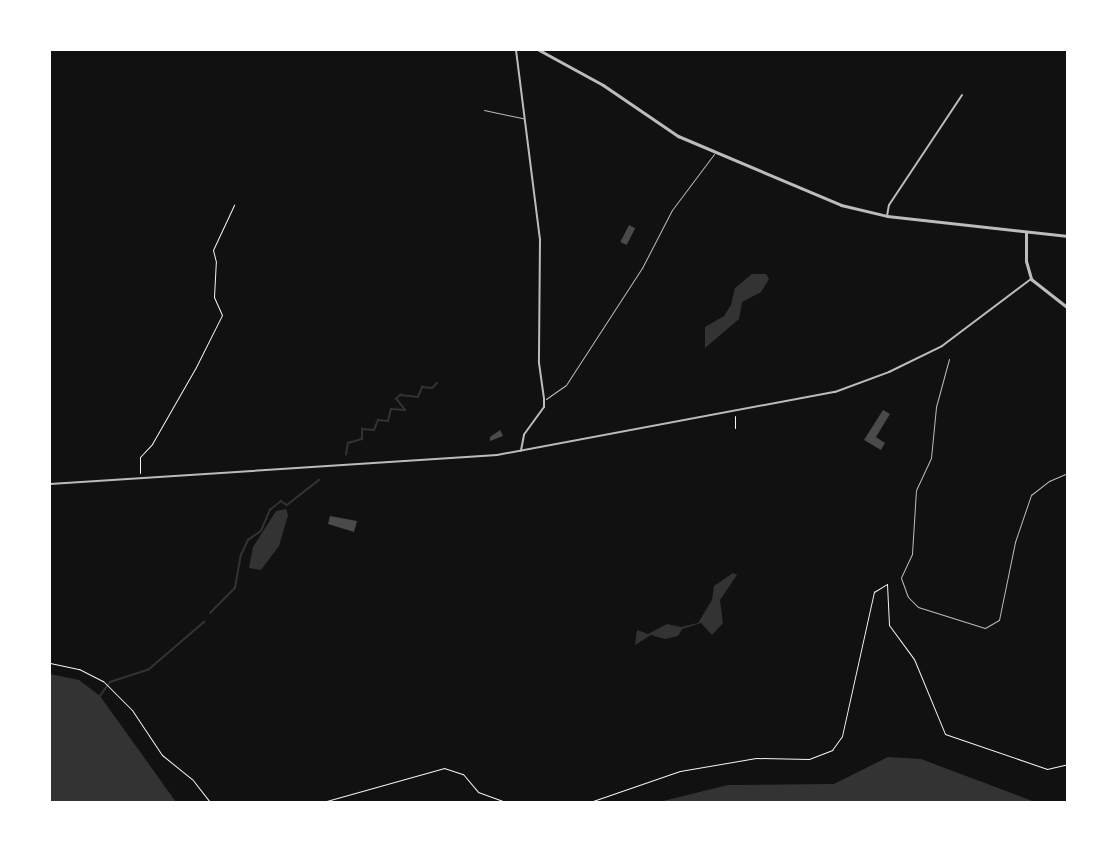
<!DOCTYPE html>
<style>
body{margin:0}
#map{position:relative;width:1117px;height:852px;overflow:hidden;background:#111;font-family:Quicksand,sans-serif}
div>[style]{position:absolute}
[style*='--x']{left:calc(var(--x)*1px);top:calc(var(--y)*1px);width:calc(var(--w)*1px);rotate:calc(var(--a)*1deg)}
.water>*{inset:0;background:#333}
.stream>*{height:1.5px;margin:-0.75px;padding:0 0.75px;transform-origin:0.75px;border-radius:0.75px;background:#333}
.building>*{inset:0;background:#4a4a4a;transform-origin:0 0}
.path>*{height:1px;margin:-0.5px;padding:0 0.5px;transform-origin:0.5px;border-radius:0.5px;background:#f5f5f5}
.service>*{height:1px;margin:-0.5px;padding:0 0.5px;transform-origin:0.5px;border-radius:0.5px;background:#bcbcbc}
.minor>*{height:2px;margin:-1px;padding:0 1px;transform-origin:1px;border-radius:1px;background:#bcbcbc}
.tertiary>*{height:3px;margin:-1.5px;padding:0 1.5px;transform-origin:1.5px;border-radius:1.5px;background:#bcbcbc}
span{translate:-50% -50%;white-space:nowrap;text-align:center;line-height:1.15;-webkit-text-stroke:4.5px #fff;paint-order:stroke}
.frame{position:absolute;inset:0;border:51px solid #fff;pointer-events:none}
</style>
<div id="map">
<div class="water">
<i style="clip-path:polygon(752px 274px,766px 274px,769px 279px,761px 292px,742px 302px,739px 319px,705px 348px,705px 327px,724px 316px,731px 305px,735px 288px)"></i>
<i style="clip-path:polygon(286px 509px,288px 515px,279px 546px,261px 570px,249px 568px,253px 547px,276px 511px)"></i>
<i style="clip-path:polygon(733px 573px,737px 575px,720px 600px,723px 623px,712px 635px,701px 623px,682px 629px,678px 636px,665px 639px,651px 635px,635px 645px,637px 630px,648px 634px,667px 624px,681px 627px,698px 623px,712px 600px,714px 586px)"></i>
<i style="clip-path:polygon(50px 674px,79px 680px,100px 696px,176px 802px,50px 802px)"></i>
<i style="clip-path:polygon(888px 757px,921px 759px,1035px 802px,659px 802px,728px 785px,834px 784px)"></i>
</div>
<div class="stream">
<i style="--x:346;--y:455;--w:12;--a:-81"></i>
<i style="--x:348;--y:443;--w:15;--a:-16"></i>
<i style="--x:362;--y:439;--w:10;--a:-90"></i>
<i style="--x:362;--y:429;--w:12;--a:5"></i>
<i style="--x:374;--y:430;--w:11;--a:-68"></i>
<i style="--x:378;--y:420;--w:10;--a:6"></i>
<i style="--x:388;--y:421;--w:12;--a:-76"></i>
<i style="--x:391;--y:409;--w:14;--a:4"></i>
<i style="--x:405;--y:410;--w:14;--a:-129"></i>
<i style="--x:396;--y:399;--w:6;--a:-45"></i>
<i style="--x:400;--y:395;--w:18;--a:6"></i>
<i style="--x:418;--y:397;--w:11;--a:-68"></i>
<i style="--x:422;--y:387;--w:10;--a:6"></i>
<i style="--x:432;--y:388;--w:7;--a:-45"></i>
<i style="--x:210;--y:613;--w:35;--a:-45"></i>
<i style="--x:235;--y:588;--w:34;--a:-80"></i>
<i style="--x:241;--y:555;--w:17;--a:-65"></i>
<i style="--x:248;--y:540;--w:16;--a:-35"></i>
<i style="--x:261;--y:531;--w:23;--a:-67"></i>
<i style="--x:270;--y:510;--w:14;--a:-39"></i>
<i style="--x:281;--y:501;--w:7;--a:34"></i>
<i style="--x:287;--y:505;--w:41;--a:-38"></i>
<i style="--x:100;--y:696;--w:17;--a:-54"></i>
<i style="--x:110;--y:682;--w:40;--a:-18"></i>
<i style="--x:148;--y:670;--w:74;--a:-40.6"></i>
</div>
<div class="building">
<i style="left:629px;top:225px;width:7px;height:19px;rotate:27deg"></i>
<i style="clip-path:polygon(883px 410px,890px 414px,876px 437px,885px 443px,881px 450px,864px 440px)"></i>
<i style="clip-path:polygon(500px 430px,503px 436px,490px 441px,490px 437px)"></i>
<i style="clip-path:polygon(330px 516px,357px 521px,354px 532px,328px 524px)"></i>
</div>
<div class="path">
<i style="--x:735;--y:416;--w:12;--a:90"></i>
<i style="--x:140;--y:473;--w:16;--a:-90"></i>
<i style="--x:140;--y:457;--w:18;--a:-47"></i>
<i style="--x:152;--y:444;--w:86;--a:-60.2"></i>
<i style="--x:195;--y:369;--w:60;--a:-63.4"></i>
<i style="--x:222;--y:315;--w:20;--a:-114"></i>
<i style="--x:214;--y:297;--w:35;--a:-87"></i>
<i style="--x:216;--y:262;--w:12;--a:-104"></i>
<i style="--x:213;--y:250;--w:50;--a:-65"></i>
<i style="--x:50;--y:663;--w:30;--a:12"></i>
<i style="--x:79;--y:669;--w:27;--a:27"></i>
<i style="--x:103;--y:681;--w:41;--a:45"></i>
<i style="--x:132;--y:710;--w:54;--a:56.3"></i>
<i style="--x:162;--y:755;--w:38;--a:39"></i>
<i style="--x:192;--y:779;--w:29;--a:52"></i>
<i style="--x:323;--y:802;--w:126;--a:-15.7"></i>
<i style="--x:444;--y:768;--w:20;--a:18"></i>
<i style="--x:463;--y:774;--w:23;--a:50"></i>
<i style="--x:478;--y:792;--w:30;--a:20"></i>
<i style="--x:590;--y:802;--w:95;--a:-19"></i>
<i style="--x:680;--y:771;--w:77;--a:-9.7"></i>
<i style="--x:756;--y:758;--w:53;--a:1.1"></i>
<i style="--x:809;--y:759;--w:25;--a:-21"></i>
<i style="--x:832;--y:750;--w:17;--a:-54"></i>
<i style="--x:842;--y:736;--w:148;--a:-77.5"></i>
<i style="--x:874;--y:592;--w:15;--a:-32"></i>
<i style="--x:887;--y:584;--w:41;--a:87.2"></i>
<i style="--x:889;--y:625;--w:42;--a:53.7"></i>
<i style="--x:914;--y:659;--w:81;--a:67.5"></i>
<i style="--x:945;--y:734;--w:108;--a:18.9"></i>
<i style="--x:1047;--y:769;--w:22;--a:-13"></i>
</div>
<div class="service">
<i style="--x:484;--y:110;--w:40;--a:12"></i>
<i style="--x:949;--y:359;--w:50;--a:105.2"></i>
<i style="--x:936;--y:407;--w:51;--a:95.6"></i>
<i style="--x:931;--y:458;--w:35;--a:115"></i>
<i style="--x:916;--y:490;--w:64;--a:93.6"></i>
<i style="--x:912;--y:554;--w:26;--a:115"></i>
<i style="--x:901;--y:578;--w:20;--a:70"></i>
<i style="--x:908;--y:597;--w:14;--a:45"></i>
<i style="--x:918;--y:607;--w:70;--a:17.4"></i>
<i style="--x:985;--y:628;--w:16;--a:-30"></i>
<i style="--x:999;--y:620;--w:80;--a:-78.4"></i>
<i style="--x:1015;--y:542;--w:50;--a:-71.2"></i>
<i style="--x:1031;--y:495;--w:23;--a:-38"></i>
<i style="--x:1049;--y:481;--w:21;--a:-23"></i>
<i style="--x:546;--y:399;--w:24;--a:-35"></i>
<i style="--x:566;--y:385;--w:140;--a:-57"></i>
<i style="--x:642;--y:268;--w:65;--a:-62.7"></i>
<i style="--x:672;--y:210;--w:70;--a:-53.1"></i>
</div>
<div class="minor">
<i style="--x:516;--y:50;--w:191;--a:82.8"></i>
<i style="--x:540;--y:239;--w:124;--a:90.5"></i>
<i style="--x:539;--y:363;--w:36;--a:82"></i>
<i style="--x:544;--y:399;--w:8;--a:90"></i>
<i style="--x:544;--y:407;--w:34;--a:126"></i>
<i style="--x:524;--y:435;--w:16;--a:101"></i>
<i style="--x:887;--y:216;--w:11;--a:-80"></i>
<i style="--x:889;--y:205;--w:132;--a:-56.4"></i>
<i style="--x:50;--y:484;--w:448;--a:-3.7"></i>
<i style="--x:497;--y:455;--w:344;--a:-10.6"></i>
<i style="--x:835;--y:392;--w:58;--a:-20.3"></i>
<i style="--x:889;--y:372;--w:59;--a:-26.1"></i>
<i style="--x:942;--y:346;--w:111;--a:-37"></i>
</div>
<div class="tertiary">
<i style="--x:539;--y:50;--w:73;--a:28.7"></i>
<i style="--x:603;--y:85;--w:91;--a:34.2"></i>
<i style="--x:678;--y:136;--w:177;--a:22.9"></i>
<i style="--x:841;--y:205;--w:47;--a:13.4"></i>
<i style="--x:887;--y:216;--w:182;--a:6.3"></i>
<i style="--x:1026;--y:232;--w:29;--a:90"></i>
<i style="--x:1026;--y:261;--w:19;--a:74"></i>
<i style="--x:1031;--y:279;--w:47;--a:38.1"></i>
</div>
<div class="frame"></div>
</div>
